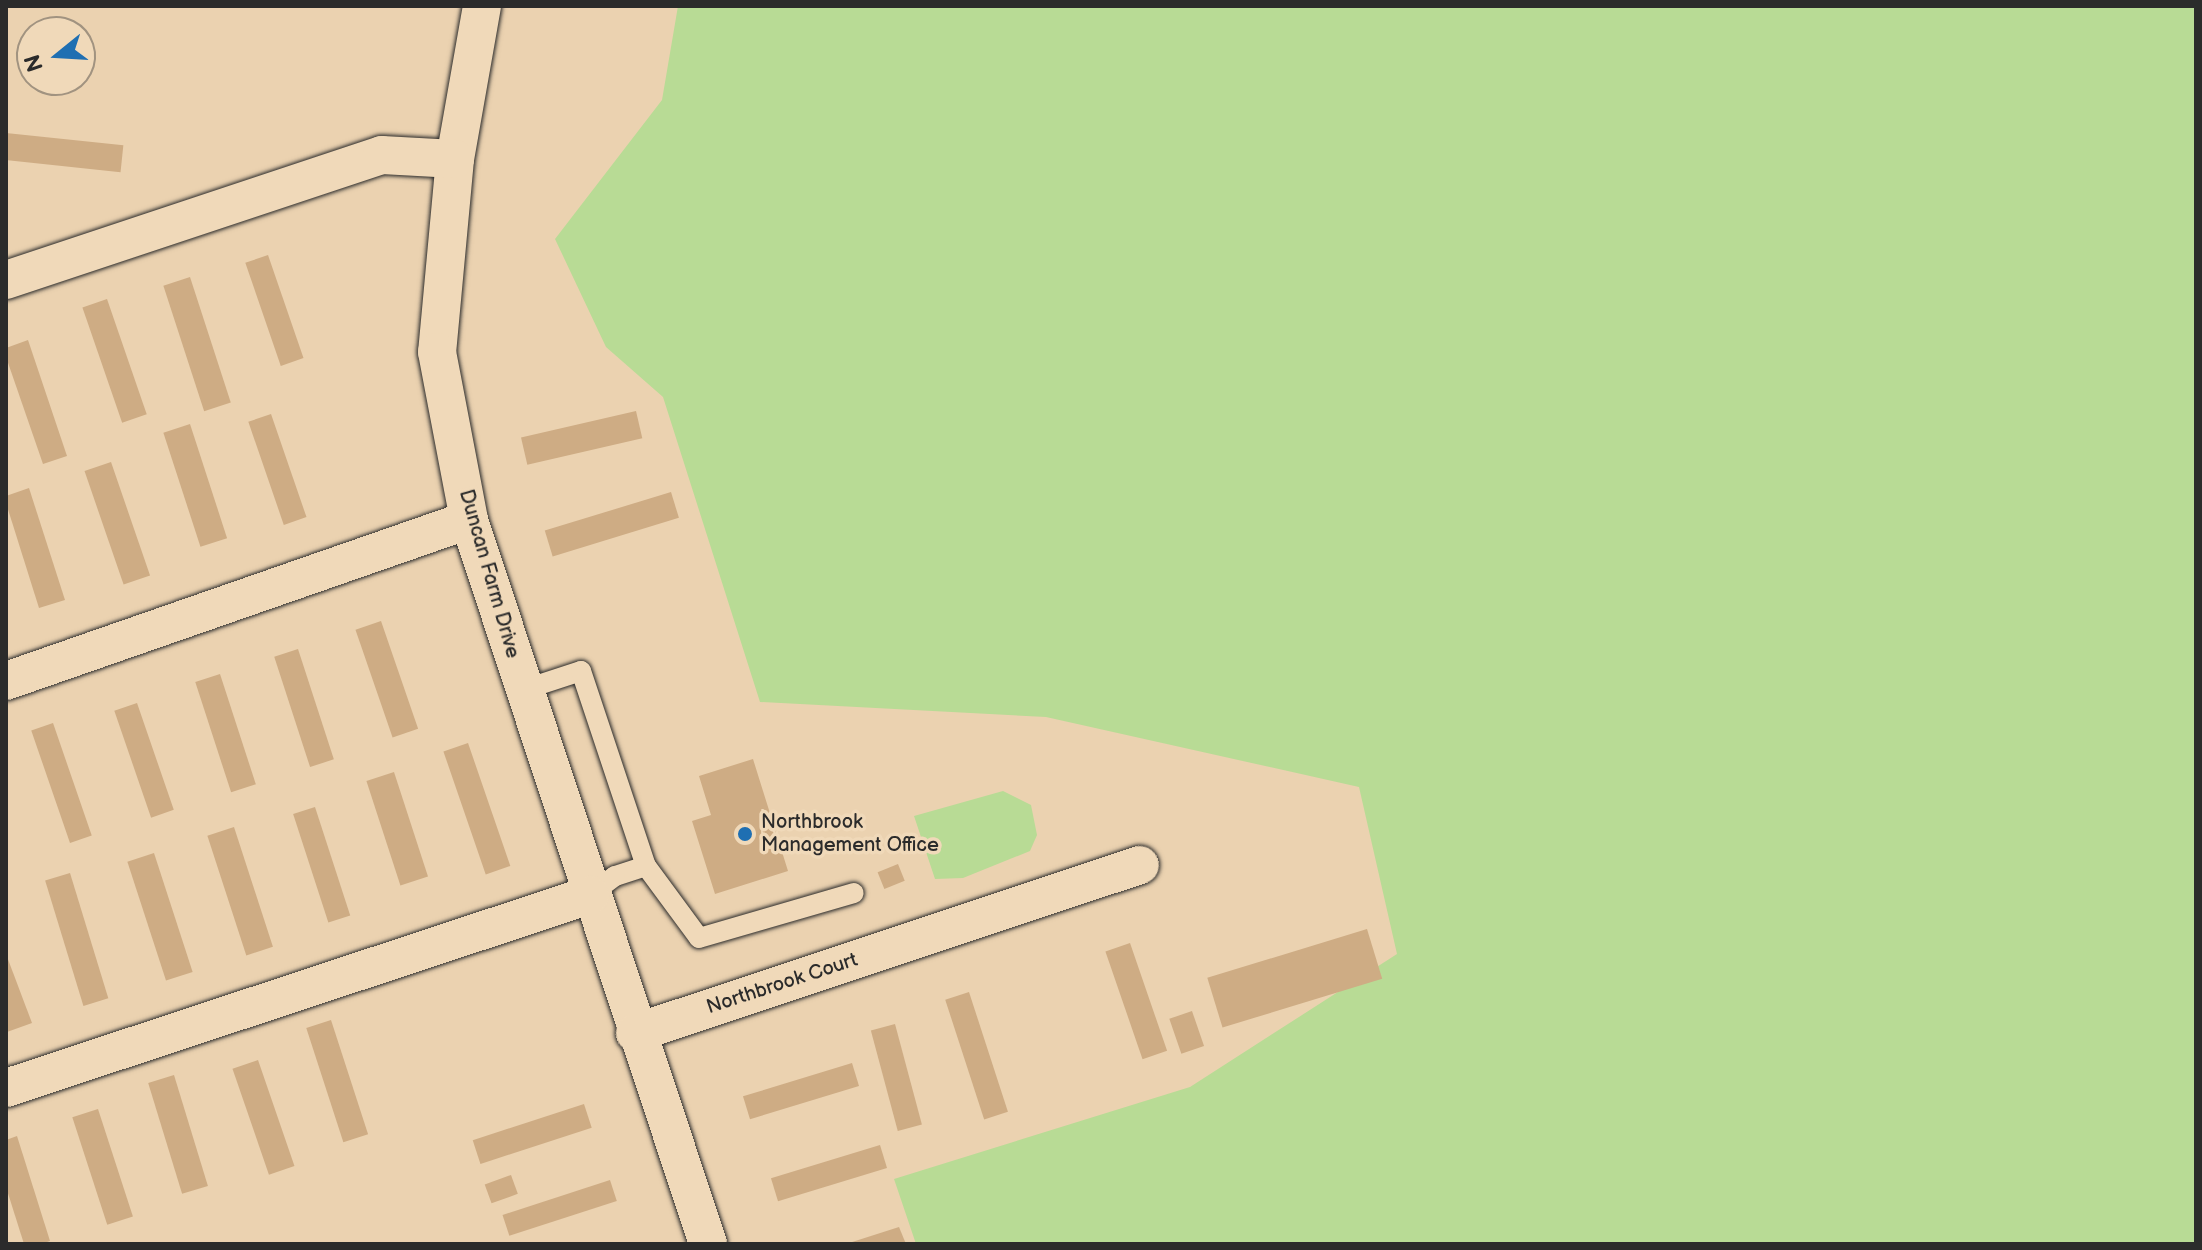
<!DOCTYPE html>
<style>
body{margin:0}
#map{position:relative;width:2202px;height:1250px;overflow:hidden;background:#ebd2b0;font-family:"Balsamiq Sans",sans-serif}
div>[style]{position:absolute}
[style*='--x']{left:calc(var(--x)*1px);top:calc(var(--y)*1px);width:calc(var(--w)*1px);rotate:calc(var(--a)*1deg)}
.green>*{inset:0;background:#b8db95}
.building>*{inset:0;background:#ceac84;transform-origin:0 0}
.roads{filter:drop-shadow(0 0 2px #2b2b2b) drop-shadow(0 0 2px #2b2b2b)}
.service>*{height:20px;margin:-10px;padding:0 10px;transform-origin:10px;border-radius:10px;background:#f0d9b9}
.minor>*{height:38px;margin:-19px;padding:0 19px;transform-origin:19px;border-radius:19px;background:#f0d9b9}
.dots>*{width:22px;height:22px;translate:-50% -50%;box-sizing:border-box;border:4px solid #f0d9b9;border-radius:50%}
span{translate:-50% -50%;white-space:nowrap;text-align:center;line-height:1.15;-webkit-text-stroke:7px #f0d9b9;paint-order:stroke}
.street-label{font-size:20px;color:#2b2b2b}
.poi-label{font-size:20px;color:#2b2b2b}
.left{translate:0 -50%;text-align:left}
.frame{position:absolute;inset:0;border:8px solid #2b2b2b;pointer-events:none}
.north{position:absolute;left:16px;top:16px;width:80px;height:80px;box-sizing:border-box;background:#f0d9b9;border:2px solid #a19380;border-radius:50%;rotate:252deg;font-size:22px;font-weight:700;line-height:32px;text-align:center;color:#2b2b2b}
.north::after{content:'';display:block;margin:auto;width:28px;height:36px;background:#1f6fb2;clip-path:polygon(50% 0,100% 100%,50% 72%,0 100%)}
</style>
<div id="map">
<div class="green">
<i style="clip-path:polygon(678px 6px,2196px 6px,2196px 1244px,916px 1244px,894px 1179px,1190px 1087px,1397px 954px,1359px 787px,1046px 717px,760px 702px,663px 397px,606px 347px,555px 239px,662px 100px)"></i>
<i style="clip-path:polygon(1003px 791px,1031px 805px,1037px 835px,1030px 851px,963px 878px,935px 879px,914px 816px)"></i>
</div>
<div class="building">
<i style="left:6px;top:133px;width:118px;height:27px;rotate:6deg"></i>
<i style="left:268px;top:255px;width:109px;height:24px;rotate:71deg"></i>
<i style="left:190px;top:277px;width:132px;height:28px;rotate:72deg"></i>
<i style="left:107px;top:299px;width:122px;height:26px;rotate:71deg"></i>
<i style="clip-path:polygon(28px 340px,67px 456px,43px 464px,6px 357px,6px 348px)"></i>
<i style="left:636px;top:411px;width:28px;height:118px;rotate:77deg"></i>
<i style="left:271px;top:414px;width:109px;height:24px;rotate:71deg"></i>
<i style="left:190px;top:424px;width:120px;height:28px;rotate:72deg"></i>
<i style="left:111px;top:462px;width:120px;height:28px;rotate:71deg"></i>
<i style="clip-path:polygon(29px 488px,65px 600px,39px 608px,6px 503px,6px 496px)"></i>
<i style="left:671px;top:492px;width:27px;height:132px;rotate:73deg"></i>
<i style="left:381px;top:621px;width:114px;height:27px;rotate:71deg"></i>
<i style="left:298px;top:649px;width:116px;height:25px;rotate:72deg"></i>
<i style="left:220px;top:674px;width:116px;height:26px;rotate:72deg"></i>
<i style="left:137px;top:703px;width:113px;height:24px;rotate:71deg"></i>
<i style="left:53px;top:723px;width:119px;height:23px;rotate:71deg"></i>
<i style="left:468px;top:743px;width:130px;height:26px;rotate:71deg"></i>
<i style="clip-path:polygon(753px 759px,788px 871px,715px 894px,692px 821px,711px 815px,699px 776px)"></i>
<i style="left:394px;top:772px;width:110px;height:29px;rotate:72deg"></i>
<i style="left:315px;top:807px;width:114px;height:23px;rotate:72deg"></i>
<i style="left:234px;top:827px;width:126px;height:28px;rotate:72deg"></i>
<i style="left:154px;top:853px;width:125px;height:28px;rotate:72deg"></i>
<i style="left:898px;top:864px;width:18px;height:22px;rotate:68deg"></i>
<i style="left:70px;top:873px;width:131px;height:26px;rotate:73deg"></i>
<i style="left:1367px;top:929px;width:52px;height:167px;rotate:73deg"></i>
<i style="left:1130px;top:943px;width:114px;height:26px;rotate:71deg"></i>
<i style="clip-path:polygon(6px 954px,32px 1023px,7px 1032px,6px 1031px)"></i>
<i style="left:969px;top:992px;width:126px;height:25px;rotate:72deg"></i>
<i style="left:1192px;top:1011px;width:37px;height:24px;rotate:71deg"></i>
<i style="left:331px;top:1020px;width:120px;height:26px;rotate:72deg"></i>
<i style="left:895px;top:1024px;width:104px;height:25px;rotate:75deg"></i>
<i style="left:258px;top:1060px;width:112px;height:27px;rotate:71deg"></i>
<i style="left:852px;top:1063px;width:24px;height:114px;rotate:73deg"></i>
<i style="left:174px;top:1075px;width:116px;height:27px;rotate:73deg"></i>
<i style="left:584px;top:1104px;width:25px;height:117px;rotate:72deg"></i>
<i style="left:98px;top:1109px;width:113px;height:27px;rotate:72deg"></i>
<i style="clip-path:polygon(17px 1136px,50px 1241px,41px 1244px,24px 1244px,6px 1187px,6px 1140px)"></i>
<i style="left:880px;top:1145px;width:24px;height:114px;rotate:73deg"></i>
<i style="left:511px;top:1175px;width:20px;height:28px;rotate:70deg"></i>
<i style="left:610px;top:1180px;width:22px;height:113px;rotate:72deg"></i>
<i style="clip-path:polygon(899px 1227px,906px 1244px,849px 1244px,849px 1243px)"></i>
</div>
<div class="roads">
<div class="service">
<i style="--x:523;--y:690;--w:61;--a:-18.1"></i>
<i style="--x:581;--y:671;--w:206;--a:71.6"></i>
<i style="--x:646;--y:866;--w:33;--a:162"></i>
<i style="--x:615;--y:876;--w:31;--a:143"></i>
<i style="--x:646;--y:866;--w:89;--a:53.6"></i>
<i style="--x:699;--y:938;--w:161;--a:-16.2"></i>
</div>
<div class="minor">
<i style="--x:482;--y:6;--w:155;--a:100"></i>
<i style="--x:455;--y:159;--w:194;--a:95.3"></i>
<i style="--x:437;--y:352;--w:171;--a:79.2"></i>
<i style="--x:469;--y:520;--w:762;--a:71.73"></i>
<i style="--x:6;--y:280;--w:396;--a:-18.4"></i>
<i style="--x:382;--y:155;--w:73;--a:3.1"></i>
<i style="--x:6;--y:681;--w:490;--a:-19.2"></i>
<i style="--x:635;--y:1033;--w:532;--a:-18.4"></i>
<i style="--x:6;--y:1088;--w:615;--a:-18.29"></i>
</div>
</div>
<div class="dots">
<i style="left:745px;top:834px;background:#1f6fb2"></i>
</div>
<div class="street-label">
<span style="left:489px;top:574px;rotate:74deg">Duncan Farm Drive</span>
<span style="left:782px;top:984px;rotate:-18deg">Northbrook Court</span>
</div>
<div class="poi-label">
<span class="left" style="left:761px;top:834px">Northbrook<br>Management Office</span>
</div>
<div class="frame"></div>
<div class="north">N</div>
</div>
